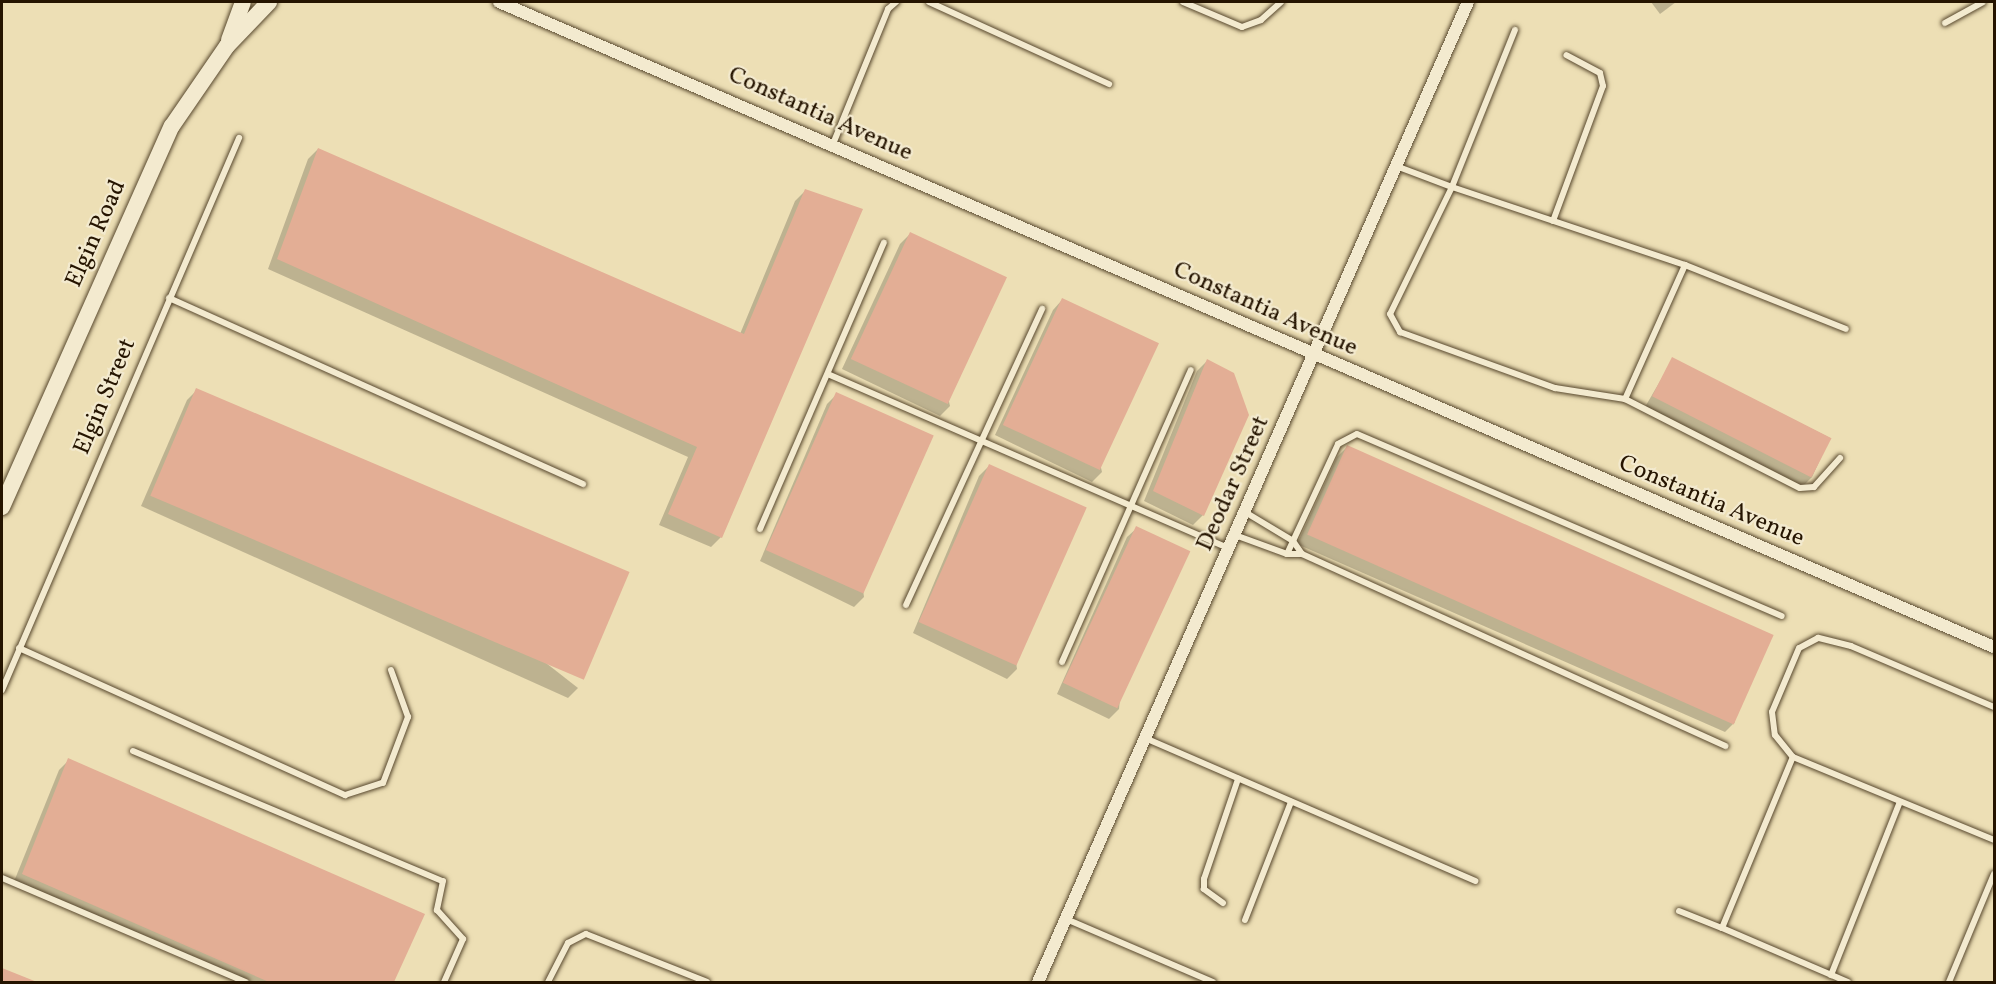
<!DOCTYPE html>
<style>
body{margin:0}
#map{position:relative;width:1996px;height:984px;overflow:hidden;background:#eddfb5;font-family:Vollkorn,serif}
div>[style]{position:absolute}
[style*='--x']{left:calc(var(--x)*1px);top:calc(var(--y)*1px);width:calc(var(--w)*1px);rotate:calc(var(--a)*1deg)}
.shadow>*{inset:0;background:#0003}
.building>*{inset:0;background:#e3ae95;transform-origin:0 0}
.roads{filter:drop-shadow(0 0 2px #57472d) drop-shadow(0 0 2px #57472d)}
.lane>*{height:6px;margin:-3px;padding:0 3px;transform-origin:3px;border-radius:3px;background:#f3eacf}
.street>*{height:12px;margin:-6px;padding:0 6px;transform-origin:6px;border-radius:6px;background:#f3eacf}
.secondary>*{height:16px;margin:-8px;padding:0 8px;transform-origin:8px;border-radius:8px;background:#f3eacf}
span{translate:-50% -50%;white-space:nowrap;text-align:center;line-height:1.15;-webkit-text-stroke:4.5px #f3eacf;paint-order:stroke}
.street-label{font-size:24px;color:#251400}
.frame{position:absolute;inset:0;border:3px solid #251400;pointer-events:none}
</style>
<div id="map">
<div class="shadow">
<i style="clip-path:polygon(1651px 2px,1676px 2px,1660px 14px)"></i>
<i style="clip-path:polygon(318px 149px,740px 334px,795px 201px,805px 191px,721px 537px,711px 547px,659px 525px,688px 457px,268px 269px,308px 159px)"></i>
<i style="clip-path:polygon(910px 234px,950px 406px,940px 416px,842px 369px,900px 244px)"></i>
<i style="clip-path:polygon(1062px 300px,1102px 472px,1092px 482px,995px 435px,1053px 310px)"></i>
<i style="clip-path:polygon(1673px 359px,1830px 438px,1812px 477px,1802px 487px,1645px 407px)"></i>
<i style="clip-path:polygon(1207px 361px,1203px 515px,1193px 525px,1144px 501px,1197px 371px)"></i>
<i style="clip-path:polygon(197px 390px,578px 688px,568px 698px,141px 506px,187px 400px)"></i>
<i style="clip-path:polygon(837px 394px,864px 597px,854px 607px,760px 561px,827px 404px)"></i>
<i style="clip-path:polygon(1347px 447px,1735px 722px,1725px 732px,1297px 544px,1337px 457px)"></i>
<i style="clip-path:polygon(989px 466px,1017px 669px,1007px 679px,913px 633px,979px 476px)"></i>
<i style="clip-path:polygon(1137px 528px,1119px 709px,1109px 719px,1057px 694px,1127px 537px)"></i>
<i style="clip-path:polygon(69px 760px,423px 915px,392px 982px,237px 982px,13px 884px,59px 770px)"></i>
<i style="clip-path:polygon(2px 969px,35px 982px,2px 982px)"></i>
</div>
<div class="building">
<i style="clip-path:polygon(318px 148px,744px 334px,805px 189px,863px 209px,722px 538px,668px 514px,697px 447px,277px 259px)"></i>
<i style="left:910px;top:232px;width:107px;height:140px;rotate:25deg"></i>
<i style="left:1062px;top:298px;width:107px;height:140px;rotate:25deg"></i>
<i style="left:1672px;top:357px;width:179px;height:44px;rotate:27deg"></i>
<i style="clip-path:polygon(1207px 359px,1234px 373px,1249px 415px,1204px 516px,1153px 491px)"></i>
<i style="left:196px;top:388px;width:471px;height:117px;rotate:23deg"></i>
<i style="left:836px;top:392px;width:107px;height:173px;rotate:24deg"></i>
<i style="left:1347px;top:445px;width:467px;height:98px;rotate:24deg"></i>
<i style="left:989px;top:464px;width:107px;height:173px;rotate:24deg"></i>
<i style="left:1136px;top:526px;width:60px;height:173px;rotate:25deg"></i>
<i style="clip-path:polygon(68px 758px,425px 914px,394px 982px,269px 982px,22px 874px)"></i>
<i style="clip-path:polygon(2px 968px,37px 982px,2px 982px)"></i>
</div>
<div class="roads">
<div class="lane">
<i style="--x:929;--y:2;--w:198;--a:24.5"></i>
<i style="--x:1183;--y:2;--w:64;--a:23"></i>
<i style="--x:1242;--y:27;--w:20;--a:-20"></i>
<i style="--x:1261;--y:20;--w:27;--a:-42"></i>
<i style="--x:1945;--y:23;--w:43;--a:-28.9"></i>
<i style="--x:1515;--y:30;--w:169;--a:111.9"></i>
<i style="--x:1452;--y:187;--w:246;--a:18.5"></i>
<i style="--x:1685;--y:265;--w:147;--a:114.1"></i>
<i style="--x:833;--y:144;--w:146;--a:-67.8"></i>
<i style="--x:888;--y:9;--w:11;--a:-41"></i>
<i style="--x:1396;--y:166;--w:60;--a:20.6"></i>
<i style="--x:1452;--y:187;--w:141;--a:116"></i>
<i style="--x:1390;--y:314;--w:21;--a:61"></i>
<i style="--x:1400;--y:332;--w:165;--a:19.9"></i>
<i style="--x:1555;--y:388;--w:71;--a:8.9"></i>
<i style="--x:1625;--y:399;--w:196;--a:27"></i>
<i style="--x:1800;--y:488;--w:14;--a:-4"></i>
<i style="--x:1814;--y:487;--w:39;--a:-48"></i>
<i style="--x:1553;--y:221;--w:144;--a:-69.7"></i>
<i style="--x:1603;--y:86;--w:13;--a:-103"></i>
<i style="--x:1600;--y:73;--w:38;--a:-152"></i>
<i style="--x:1685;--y:265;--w:173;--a:21.7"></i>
<i style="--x:169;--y:298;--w:454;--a:24.2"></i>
<i style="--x:830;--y:375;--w:434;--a:23.5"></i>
<i style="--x:1245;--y:512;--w:56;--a:31.1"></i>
<i style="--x:1293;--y:541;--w:16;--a:55"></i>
<i style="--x:760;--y:529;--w:312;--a:-66.6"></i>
<i style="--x:1235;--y:535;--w:55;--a:20.1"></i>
<i style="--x:1287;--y:554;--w:15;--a:0"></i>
<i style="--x:1302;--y:554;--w:465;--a:24.4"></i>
<i style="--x:1287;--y:554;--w:121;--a:-65.1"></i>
<i style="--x:1338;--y:444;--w:21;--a:-28"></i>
<i style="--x:1357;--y:434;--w:462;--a:23.2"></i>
<i style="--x:906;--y:605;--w:326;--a:-65.3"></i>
<i style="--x:19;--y:648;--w:358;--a:24.3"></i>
<i style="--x:345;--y:795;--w:40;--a:-18"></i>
<i style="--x:383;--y:783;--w:71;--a:-69.3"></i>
<i style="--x:408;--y:717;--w:50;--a:-109.9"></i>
<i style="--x:1062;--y:662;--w:319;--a:-66.2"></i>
<i style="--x:2;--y:690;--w:601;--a:-66.76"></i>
<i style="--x:1994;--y:707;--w:155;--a:-156.9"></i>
<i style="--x:1851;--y:646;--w:34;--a:-166"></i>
<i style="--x:1818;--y:638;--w:21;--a:152"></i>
<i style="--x:1799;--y:648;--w:69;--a:112.9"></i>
<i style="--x:1772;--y:712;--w:23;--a:83"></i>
<i style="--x:1775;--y:735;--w:28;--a:51"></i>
<i style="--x:1793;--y:757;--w:217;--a:22.4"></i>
<i style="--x:1145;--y:738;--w:360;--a:23.4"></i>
<i style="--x:133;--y:751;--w:336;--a:22.8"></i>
<i style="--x:443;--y:881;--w:30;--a:102"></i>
<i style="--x:437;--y:910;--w:39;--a:48"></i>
<i style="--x:463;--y:939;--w:47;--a:113.8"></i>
<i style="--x:2;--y:878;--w:265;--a:23.1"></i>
<i style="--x:1223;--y:903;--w:24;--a:-144"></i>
<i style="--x:1204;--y:889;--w:10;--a:-90"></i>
<i style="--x:1204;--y:879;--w:106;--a:-71.2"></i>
<i style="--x:1679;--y:911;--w:46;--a:21.6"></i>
<i style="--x:1722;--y:928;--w:185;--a:-67.5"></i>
<i style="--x:1066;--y:919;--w:160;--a:23.2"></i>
<i style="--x:1245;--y:920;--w:127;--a:-68.7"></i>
<i style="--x:1722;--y:928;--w:137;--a:23.2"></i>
<i style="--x:1831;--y:975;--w:186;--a:-68.3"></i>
<i style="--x:548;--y:982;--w:44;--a:-62.9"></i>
<i style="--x:568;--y:943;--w:20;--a:-27"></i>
<i style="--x:586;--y:934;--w:130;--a:21.6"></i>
<i style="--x:1949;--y:982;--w:117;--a:-67.4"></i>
</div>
<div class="street">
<i style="--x:499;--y:2;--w:1628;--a:23.34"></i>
<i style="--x:1038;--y:982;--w:1070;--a:-66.31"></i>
</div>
<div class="secondary">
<i style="--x:229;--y:40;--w:40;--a:-69.8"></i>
<i style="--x:2;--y:507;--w:417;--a:-66"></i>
<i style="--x:172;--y:126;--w:97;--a:-55.5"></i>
<i style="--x:227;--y:46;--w:61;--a:-46.3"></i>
</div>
</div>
<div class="street-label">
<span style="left:820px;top:115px;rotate:24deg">Constantia Avenue</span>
<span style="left:97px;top:234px;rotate:-66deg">Elgin Road</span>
<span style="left:1265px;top:310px;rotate:24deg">Constantia Avenue</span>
<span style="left:106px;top:397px;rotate:-67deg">Elgin Street</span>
<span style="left:1234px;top:484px;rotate:-66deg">Deodar Street</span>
<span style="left:1711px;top:502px;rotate:23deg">Constantia Avenue</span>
</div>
<div class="frame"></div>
</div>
